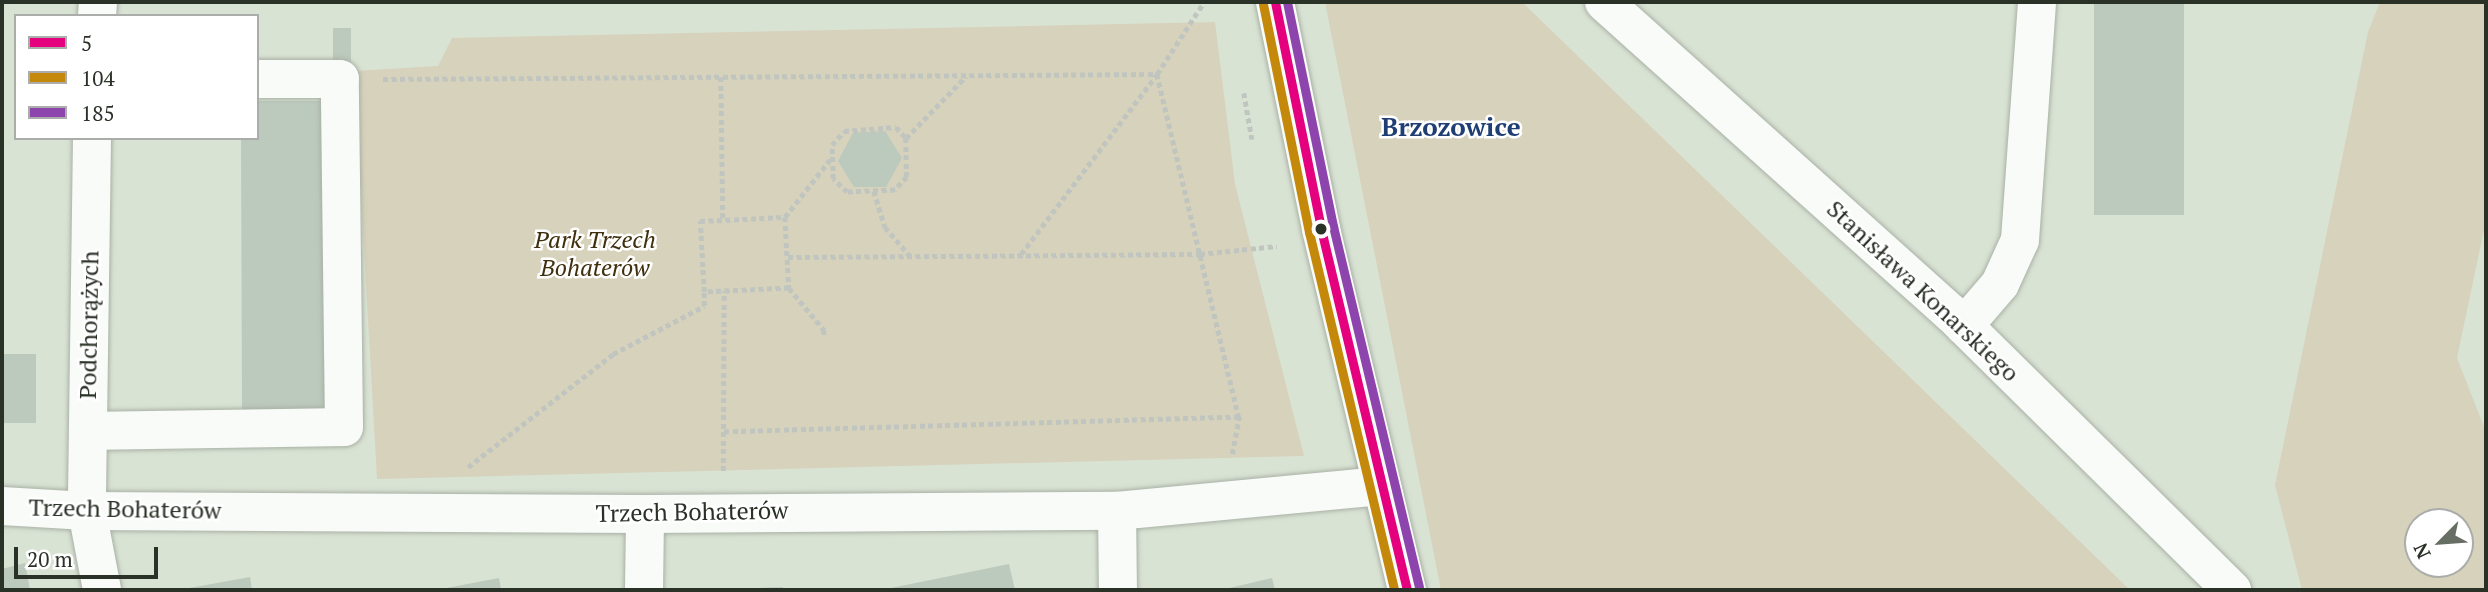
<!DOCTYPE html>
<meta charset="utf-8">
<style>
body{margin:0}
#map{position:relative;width:2488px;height:592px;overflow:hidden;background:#d9e3d4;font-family:"PT Serif",serif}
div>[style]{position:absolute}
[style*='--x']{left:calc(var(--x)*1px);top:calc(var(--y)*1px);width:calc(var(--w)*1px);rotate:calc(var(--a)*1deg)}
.green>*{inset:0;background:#d7d2bb}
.building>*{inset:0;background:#bcc9bd;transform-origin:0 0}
.path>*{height:4.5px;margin-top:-2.25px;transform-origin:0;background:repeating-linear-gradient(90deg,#c1c5bf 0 5px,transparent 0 8.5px)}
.roads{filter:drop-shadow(0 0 2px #a9b1a5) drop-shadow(0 0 2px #a9b1a5)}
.minor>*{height:38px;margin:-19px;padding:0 19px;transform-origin:19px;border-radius:19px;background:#f9fbf9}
.bus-1>*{height:9px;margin:-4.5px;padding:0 4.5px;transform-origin:4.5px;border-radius:4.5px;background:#e5007d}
.bus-2>*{height:9px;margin:-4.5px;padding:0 4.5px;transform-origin:4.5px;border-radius:4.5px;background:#c4890a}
.bus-3>*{height:9px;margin:-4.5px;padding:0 4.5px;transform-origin:4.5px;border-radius:4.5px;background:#8e44ad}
.dots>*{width:19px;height:19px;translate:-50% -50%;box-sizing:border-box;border:4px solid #fff;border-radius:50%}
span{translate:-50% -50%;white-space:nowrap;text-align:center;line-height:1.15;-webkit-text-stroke:5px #fff;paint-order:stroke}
.park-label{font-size:24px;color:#3f2f0c;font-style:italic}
.street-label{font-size:24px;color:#2a3127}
.neighbourhood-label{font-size:26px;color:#1f3e74;font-weight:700}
.frame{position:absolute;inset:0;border:4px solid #2a3127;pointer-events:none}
.legend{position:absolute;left:14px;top:14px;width:245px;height:126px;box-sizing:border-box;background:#fff;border:2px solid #aaada9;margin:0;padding:9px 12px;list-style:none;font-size:21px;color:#2a3127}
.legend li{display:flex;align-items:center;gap:14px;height:35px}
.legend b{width:35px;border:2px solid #aaada9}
.north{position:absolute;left:2404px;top:508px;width:70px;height:70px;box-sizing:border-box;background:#fff;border:2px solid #aaada9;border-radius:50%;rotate:245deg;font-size:19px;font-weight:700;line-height:28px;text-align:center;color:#2a3127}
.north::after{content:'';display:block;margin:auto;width:24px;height:32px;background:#676f64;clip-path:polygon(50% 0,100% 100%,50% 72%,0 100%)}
.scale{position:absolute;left:14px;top:547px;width:144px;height:32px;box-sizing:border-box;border:4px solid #2a3127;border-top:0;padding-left:9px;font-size:21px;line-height:24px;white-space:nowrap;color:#2a3127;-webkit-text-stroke:5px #fff;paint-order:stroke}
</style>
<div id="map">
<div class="green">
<i style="clip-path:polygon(1325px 2px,1522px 2px,2130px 590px,1441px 590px)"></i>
<i style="clip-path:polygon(evenodd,2380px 2px,2486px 2px,2486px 220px,2457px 358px,2486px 432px,2486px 590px,2302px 590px,2275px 485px,2368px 32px,2380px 2px,2418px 522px,2460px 522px,2460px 564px,2418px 564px,2418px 522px)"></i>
<i style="clip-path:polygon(1215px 22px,1235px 184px,1304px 456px,377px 479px,354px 71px,438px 66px,452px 38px)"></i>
</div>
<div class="building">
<i style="left:2094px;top:2px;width:90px;height:213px"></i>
<i style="left:333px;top:28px;width:18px;height:39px"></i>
<i style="clip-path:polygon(257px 101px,326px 101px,327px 413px,242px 414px,241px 138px,257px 138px)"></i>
<i style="clip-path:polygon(885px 131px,902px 158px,886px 187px,854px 187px,838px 161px,853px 133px)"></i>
<i style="left:36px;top:354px;width:69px;height:34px;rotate:90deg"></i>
<i style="clip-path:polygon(25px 563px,30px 590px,2px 590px,2px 569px)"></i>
<i style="clip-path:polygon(1009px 564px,1015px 590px,886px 590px,886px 589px)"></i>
<i style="clip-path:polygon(250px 577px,252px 590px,184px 590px,184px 589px)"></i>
<i style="clip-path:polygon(499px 578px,501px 590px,441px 590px,441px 589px)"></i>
<i style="clip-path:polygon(1272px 578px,1275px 590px,1225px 590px,1225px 589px)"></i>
<i style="clip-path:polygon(783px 587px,783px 590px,757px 590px,757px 588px)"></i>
</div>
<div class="path">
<i style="--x:721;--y:77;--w:143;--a:89.2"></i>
<i style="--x:383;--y:79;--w:774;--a:-0.37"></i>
<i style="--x:1157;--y:74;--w:353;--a:76.6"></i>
<i style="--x:1239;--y:417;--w:517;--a:178.34"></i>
<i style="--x:1244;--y:93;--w:47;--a:80.1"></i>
<i style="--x:896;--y:127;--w:15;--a:48"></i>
<i style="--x:906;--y:138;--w:39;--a:89"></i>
<i style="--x:907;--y:177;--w:18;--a:133"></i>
<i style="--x:895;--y:190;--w:48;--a:177.6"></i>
<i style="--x:847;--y:192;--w:19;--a:-137"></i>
<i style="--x:833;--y:179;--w:34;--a:-92"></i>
<i style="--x:832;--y:145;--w:18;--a:-49"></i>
<i style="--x:844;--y:131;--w:52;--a:-4.4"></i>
<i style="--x:906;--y:138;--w:86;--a:-45.9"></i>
<i style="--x:874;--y:191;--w:38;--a:73"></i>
<i style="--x:885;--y:227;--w:38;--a:49"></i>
<i style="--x:785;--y:217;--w:71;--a:86.8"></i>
<i style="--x:789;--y:288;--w:85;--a:177.3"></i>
<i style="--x:704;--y:292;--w:71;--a:-93.2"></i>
<i style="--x:700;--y:221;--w:85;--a:-2.7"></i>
<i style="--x:785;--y:217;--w:76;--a:-51.9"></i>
<i style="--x:1021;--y:254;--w:226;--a:-52.9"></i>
<i style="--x:1157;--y:74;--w:86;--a:-56.9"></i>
<i style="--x:788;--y:257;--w:412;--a:-0.4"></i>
<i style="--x:1200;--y:254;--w:77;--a:-5.9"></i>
<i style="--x:789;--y:288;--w:55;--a:50.2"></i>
<i style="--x:824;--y:330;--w:8;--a:90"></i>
<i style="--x:1232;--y:454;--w:38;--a:-79"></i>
<i style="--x:468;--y:467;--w:184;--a:-37.9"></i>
<i style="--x:613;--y:354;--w:103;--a:-27.8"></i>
<i style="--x:704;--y:306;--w:14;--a:-90"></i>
<i style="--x:723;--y:471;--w:180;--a:-89.7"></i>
</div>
<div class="roads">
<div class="minor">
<i style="--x:1275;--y:2;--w:232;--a:78.5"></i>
<i style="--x:1321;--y:229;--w:371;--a:76.6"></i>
<i style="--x:1604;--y:2;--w:466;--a:41.9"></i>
<i style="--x:1951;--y:313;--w:395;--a:44.6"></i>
<i style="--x:97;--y:16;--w:14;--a:-86"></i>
<i style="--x:92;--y:138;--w:373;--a:90.8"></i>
<i style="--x:87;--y:511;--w:80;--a:79.2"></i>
<i style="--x:1964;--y:326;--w:55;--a:-49.4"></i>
<i style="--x:2000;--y:284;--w:48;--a:-65.6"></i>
<i style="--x:2020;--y:240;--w:239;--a:-85.9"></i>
<i style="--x:88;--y:431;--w:256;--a:-0.9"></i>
<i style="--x:344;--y:427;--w:348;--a:-90.7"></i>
<i style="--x:340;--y:79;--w:83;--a:180"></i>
<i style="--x:2;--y:506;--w:85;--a:3.4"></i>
<i style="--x:87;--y:511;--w:558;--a:0.31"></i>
<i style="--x:645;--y:514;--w:472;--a:-0.4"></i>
<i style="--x:1117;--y:511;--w:265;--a:-5.4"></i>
<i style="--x:1117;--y:511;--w:79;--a:89.3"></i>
<i style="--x:644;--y:590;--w:76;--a:-89.2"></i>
</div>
</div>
<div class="bus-1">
<i style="--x:1275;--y:2;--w:232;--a:78.5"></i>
<i style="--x:1321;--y:229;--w:371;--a:76.6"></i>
</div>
<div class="bus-2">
<i style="--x:1263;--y:4;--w:233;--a:78.6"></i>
<i style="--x:1309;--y:232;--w:368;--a:76.6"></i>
</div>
<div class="bus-3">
<i style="--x:1287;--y:2;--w:229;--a:78.4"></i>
<i style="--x:1333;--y:226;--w:371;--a:76.6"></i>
</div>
<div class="dots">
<i style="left:1321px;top:229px;background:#2a3127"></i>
</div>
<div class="park-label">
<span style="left:595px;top:254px">Park Trzech<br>Bohaterów</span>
</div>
<div class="street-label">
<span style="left:1923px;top:291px;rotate:43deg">Stanisława Konarskiego</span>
<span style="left:89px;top:325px;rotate:-89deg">Podchorążych</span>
<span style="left:125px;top:509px;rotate:1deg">Trzech Bohaterów</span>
<span style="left:692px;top:512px;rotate:-1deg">Trzech Bohaterów</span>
</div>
<div class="neighbourhood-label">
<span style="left:1451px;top:127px">Brzozowice</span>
</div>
<div class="frame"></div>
<ul class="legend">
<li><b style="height:9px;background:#e5007d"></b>5</li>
<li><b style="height:9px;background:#c4890a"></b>104</li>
<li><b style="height:9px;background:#8e44ad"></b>185</li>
</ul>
<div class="north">N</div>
<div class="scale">20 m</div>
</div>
